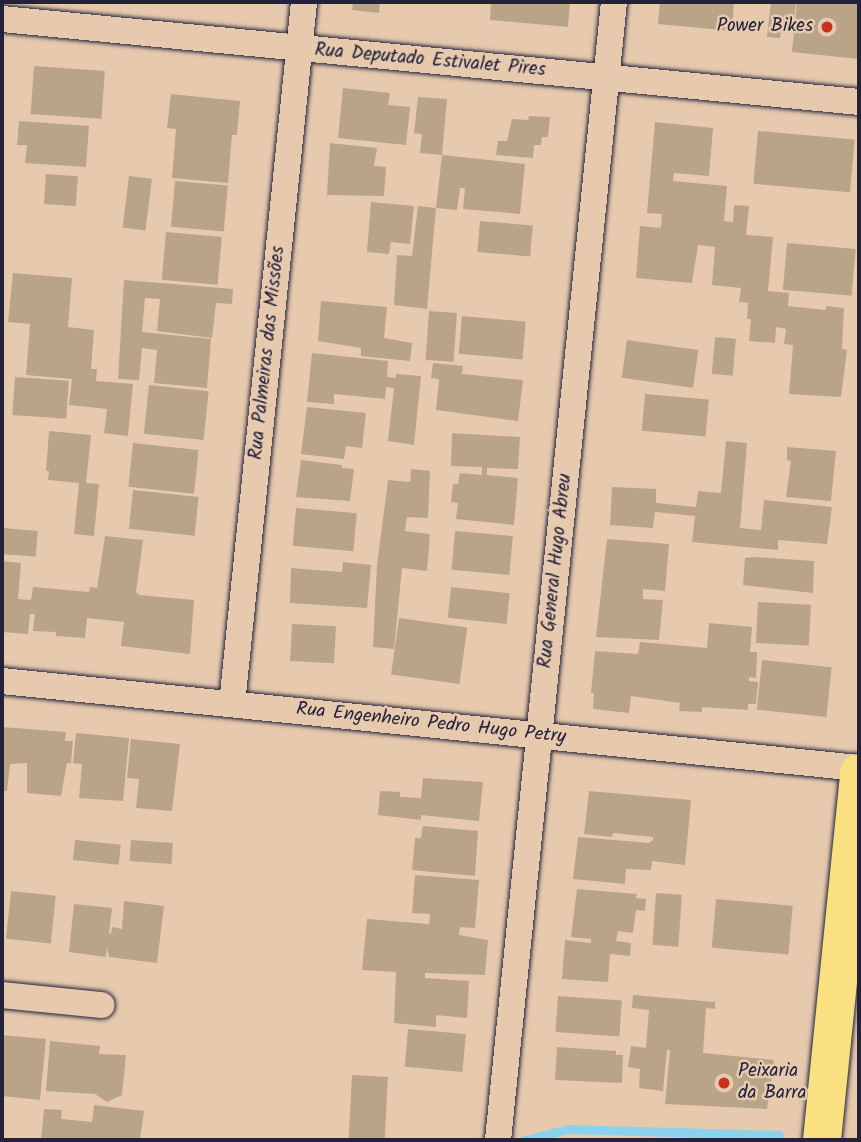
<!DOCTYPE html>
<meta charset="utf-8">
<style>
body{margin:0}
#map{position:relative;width:861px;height:1142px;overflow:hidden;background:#e7caae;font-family:Kalam,sans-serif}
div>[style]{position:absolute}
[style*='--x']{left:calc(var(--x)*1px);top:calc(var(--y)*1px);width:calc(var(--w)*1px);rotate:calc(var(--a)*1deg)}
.stream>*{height:9px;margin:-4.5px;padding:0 4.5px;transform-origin:4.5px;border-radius:4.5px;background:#8cd2ed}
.building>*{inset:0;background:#b9a487;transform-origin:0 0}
.roads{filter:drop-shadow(0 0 2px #22223b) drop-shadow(0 0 2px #22223b)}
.minor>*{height:26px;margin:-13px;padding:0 13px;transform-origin:13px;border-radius:13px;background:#e7caae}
.primary>*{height:38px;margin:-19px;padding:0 19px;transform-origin:19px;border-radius:19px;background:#f9e181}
.dots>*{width:19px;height:19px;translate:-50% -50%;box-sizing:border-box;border:4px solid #e7caae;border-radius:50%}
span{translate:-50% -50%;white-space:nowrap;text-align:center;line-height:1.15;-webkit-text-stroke:5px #e7caae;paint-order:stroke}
.poi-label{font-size:19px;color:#22223b}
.right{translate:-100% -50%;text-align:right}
.left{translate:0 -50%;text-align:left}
.street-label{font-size:19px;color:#22223b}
.frame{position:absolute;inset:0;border:4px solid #22223b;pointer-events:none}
</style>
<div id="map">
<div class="stream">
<i style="--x:524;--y:1140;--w:45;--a:-14"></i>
<i style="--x:568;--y:1129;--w:211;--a:1.6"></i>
</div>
<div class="building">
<i style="clip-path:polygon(353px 2px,380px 2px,379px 13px,352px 10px)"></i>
<i style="clip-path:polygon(491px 2px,570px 2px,568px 27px,490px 20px)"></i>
<i style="clip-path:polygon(660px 2px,734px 2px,732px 31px,658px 24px)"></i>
<i style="clip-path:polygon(771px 2px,796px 2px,794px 19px,782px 18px,780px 38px,767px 37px)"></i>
<i style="clip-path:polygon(797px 2px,859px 2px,859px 59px,792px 52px)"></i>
<i style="left:34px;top:66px;width:71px;height:48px;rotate:4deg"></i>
<i style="clip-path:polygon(343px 88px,390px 93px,388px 105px,410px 107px,406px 145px,338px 138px)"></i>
<i style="clip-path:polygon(171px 94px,240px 101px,237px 135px,232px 135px,228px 183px,172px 178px,176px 129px,167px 128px)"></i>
<i style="clip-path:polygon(418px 97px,447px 99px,442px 155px,420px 153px,422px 134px,414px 133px)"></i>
<i style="clip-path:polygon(529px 116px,550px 117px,548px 137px,542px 137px,541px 145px,534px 145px,533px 158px,496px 155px,498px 141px,507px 141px,512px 119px,528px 120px)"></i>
<i style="clip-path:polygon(19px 121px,89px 126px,86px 167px,25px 163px,27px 145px,17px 145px)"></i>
<i style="clip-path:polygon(655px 122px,713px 128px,709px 176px,674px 173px,673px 181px,727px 186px,724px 221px,733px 222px,734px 205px,749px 206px,746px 235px,773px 237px,768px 291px,789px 293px,788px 306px,826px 310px,826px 306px,844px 308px,842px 349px,847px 350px,841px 397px,789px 394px,793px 345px,784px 344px,786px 329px,776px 327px,775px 343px,749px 341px,751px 319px,747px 319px,748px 303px,739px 302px,741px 288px,712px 285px,715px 247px,698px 245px,692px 283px,636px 278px,640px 226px,661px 228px,662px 214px,647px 213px)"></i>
<i style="left:758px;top:131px;width:97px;height:53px;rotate:5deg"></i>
<i style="clip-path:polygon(330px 143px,377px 148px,374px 166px,386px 167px,384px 196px,327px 195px)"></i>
<i style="clip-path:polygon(442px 155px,525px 164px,520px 214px,463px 209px,465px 188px,460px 188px,457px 210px,436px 208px)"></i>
<i style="left:46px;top:174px;width:32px;height:30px;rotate:4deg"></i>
<i style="left:129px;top:176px;width:23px;height:52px;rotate:7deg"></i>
<i style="left:175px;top:181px;width:53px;height:46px;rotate:5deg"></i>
<i style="clip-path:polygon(371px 202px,414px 206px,410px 244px,391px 242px,389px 254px,367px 252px)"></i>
<i style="clip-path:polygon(418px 206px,436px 208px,427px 309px,394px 305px,397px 255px,412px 256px)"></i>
<i style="left:480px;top:221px;width:53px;height:31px;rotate:5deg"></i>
<i style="left:166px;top:232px;width:56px;height:48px;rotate:5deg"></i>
<i style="left:787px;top:243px;width:69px;height:47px;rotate:5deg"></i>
<i style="clip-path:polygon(13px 273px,72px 278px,68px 327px,94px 330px,91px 369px,97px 369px,96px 381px,133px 384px,128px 436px,104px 433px,107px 409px,69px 405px,72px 379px,26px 375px,30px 324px,8px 322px)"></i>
<i style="clip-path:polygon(124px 280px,233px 289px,232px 304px,216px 303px,212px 338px,157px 331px,160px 299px,145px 298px,142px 332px,211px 339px,207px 388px,154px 383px,157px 350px,142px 348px,139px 380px,118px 379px)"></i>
<i style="clip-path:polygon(321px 301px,387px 307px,384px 338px,412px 343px,410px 361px,361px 356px,361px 348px,318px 341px)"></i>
<i style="left:429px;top:311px;width:28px;height:49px;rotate:4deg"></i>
<i style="left:462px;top:316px;width:64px;height:38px;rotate:5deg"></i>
<i style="left:715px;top:337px;width:21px;height:37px;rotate:5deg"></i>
<i style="left:627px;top:340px;width:72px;height:38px;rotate:8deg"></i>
<i style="clip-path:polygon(312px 353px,388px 361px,387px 377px,396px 378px,396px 374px,421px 376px,414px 445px,388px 441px,394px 388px,386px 387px,385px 399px,334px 394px,334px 404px,307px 402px)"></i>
<i style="clip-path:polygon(433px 363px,463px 366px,462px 374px,523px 380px,518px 421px,436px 410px,439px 379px,431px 378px)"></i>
<i style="left:15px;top:377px;width:54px;height:38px;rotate:4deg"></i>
<i style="left:149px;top:385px;width:60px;height:49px;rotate:6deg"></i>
<i style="left:645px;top:394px;width:64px;height:37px;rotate:5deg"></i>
<i style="clip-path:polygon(307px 407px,366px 413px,362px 448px,346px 446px,344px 459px,301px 454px)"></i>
<i style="clip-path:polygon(49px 431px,91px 435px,86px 483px,99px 484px,94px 536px,74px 534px,79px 483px,48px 480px,49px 471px,46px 471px)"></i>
<i style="clip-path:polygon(452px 433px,520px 437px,518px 469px,487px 468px,487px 475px,518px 478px,514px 525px,456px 519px,458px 503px,451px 502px,453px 484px,458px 484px,460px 473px,482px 475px,482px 467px,451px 466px)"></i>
<i style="clip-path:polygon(726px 441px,747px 443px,740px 528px,761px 530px,764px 500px,832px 507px,827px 544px,778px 540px,778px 550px,692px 542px,695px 516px,655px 512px,653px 528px,610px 525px,612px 487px,656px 489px,656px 503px,696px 507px,698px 491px,721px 493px)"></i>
<i style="left:133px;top:443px;width:66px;height:44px;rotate:6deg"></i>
<i style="clip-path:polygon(787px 447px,836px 451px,831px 501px,786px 497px,791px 461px,787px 460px)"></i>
<i style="clip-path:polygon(301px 460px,342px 465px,342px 468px,354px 469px,350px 501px,296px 497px)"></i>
<i style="clip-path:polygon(411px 469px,430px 471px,428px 518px,407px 517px,405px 531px,430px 534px,427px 571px,402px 568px,394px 649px,373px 647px,377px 566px,388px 480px,410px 482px)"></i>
<i style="left:133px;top:490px;width:66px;height:39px;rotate:6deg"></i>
<i style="left:296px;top:508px;width:61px;height:38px;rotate:5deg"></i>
<i style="left:4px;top:528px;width:34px;height:26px;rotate:5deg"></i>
<i style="left:455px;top:531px;width:58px;height:39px;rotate:5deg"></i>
<i style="clip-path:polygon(105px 536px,143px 540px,136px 592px,139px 595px,194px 600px,190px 654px,121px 646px,124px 622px,87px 618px,85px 638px,56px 636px,56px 632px,33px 631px,35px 614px,30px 614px,28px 634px,2px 632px,2px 561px,21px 563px,18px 599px,31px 600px,33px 587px,89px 592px,90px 587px,97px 588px)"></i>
<i style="clip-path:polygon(607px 539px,669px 544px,665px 591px,643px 589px,643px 599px,663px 600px,659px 640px,596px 637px)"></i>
<i style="clip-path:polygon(753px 557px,814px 561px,813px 593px,743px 585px,745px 558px)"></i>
<i style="clip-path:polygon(343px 562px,371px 565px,367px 608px,290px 603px,291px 568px,342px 572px)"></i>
<i style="left:451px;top:587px;width:59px;height:31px;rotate:6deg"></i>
<i style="left:758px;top:602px;width:53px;height:41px;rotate:3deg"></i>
<i style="left:399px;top:618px;width:69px;height:57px;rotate:8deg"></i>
<i style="clip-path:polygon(709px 623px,752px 627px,750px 652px,757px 652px,756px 678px,749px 677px,749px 681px,758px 682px,756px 704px,748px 704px,748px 710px,702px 707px,702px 712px,679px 711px,680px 703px,631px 696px,629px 713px,593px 709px,594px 693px,591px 693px,595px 651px,638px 654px,640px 642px,707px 648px)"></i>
<i style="left:292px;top:624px;width:44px;height:37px;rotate:3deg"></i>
<i style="left:762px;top:660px;width:70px;height:50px;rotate:6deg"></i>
<i style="clip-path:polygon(2px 727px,66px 732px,65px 741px,73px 741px,71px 763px,67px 763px,61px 796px,27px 793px,27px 763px,10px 764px,7px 791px,2px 791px)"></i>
<i style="clip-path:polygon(76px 733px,129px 738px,123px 801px,79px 798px,82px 764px,73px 763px)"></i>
<i style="clip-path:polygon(131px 739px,180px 744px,172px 811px,136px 808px,139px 779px,127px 778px)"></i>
<i style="clip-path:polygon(423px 778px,483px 782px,479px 821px,421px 815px,421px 820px,378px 815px,380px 791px,400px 792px,400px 797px,421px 798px)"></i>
<i style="clip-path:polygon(589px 791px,691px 800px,685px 865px,652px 861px,651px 870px,626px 869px,625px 884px,573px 879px,578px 837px,649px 843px,653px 840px,653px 837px,613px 833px,612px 837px,584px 834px)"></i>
<i style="clip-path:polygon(423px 826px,478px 831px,475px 876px,412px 870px,415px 838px,421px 838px)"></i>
<i style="left:75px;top:840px;width:46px;height:20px;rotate:6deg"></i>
<i style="left:131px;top:840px;width:42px;height:21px;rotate:4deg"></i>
<i style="clip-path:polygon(415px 875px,479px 880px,475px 928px,460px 927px,459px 935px,488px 940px,485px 975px,425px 973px,425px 978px,469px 981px,467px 1018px,436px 1015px,436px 1027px,394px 1023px,396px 972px,362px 970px,367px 919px,429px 924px,430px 914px,412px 913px)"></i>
<i style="clip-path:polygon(577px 889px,637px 894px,636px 898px,646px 899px,645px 911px,636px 910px,633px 933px,618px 931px,616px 941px,631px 943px,630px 956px,610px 954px,608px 982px,562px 979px,565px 940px,591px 943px,591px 939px,571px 937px)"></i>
<i style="left:11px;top:891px;width:45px;height:48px;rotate:6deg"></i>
<i style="left:656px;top:893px;width:26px;height:52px;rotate:4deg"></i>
<i style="left:716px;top:899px;width:77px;height:49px;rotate:5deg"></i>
<i style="clip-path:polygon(124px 901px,164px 906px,157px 963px,109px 957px,107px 947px,106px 957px,69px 952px,74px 904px,112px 908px,109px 933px,111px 934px,112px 927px,122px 929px)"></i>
<i style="clip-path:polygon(633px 995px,715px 1002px,715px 1009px,706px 1008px,703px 1053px,774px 1060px,767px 1109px,665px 1104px,670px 1050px,667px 1050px,663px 1091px,639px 1088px,640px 1069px,628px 1067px,631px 1046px,646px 1048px,649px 1010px,632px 1008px)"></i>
<i style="left:558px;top:996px;width:64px;height:36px;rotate:4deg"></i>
<i style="left:408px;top:1029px;width:58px;height:38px;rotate:5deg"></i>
<i style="clip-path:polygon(2px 1035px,46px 1039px,40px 1100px,2px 1096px)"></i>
<i style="clip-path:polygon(50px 1041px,100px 1046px,99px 1054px,126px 1055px,122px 1095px,107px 1102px,95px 1094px,46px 1091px)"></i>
<i style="clip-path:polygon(557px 1047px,616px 1051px,616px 1055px,623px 1055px,622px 1083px,555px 1080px)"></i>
<i style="left:352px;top:1075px;width:36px;height:65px;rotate:3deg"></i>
<i style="clip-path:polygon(94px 1105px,144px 1111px,140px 1140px,41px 1140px,44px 1109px,62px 1110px,61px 1119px,92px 1122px)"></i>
</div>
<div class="roads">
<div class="minor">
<i style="--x:2;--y:19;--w:861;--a:5.53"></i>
<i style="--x:2;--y:681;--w:861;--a:5.8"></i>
<i style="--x:232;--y:704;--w:706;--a:-84.14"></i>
<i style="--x:2;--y:995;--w:100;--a:5.8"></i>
<i style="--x:498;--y:1140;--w:1144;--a:-84.18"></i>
</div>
<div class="primary">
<i style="--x:822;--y:1140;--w:369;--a:-84.2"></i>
</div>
</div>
<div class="dots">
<i style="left:827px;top:27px;background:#c8321e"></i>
<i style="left:724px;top:1083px;background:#c8321e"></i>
</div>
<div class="poi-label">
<span class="right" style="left:813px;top:27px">Power Bikes</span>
<span class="left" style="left:738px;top:1083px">Peixaria<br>da Barra</span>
</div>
<div class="street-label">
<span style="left:430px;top:61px;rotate:5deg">Rua Deputado Estivalet Pires</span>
<span style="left:268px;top:353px;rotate:-84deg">Rua Palmeiras das Missões</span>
<span style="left:556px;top:571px;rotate:-84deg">Rua General Hugo Abreu</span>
<span style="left:431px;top:724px;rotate:6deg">Rua Engenheiro Pedro Hugo Petry</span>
</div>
<div class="frame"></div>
</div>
